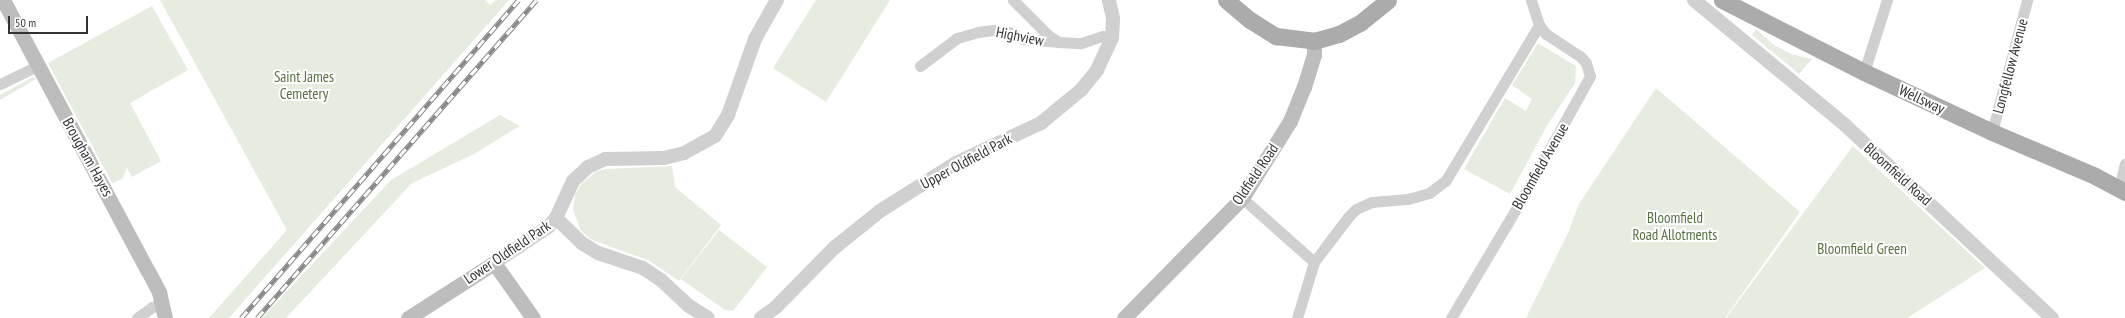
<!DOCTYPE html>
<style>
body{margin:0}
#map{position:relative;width:2125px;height:318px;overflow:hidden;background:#fff;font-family:"PT Sans Narrow",sans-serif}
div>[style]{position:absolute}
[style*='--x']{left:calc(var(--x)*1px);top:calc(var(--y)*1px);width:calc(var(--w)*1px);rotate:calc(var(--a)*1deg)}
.green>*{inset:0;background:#e6ecdf}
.minor>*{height:11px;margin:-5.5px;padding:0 5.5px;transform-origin:5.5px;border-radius:5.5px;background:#d0d0d0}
.tertiary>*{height:14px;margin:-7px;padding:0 7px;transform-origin:7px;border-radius:7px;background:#d0d0d0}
.secondary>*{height:15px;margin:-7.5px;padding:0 7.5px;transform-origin:7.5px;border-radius:7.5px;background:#bdbdbd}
.primary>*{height:17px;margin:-8.5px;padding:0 8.5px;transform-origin:8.5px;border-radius:8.5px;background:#ababab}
.rail>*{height:4.5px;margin-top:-2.25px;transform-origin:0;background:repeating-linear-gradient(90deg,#fff 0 9px,#888 0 18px);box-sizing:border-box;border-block:1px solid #888}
span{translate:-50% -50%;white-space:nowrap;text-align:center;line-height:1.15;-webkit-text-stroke:4px #fff;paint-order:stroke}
.street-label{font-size:15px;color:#333}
.park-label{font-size:15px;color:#56703f}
.scale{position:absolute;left:8px;top:16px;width:80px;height:18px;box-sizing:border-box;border:2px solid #333;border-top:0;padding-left:5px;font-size:12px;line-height:14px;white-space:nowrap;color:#333;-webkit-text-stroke:3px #fff;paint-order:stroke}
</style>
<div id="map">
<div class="green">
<i style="clip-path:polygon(160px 0,485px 0,490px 5px,496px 0,509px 0,229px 318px,209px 318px,287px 230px)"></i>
<i style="clip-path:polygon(816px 0,890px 0,826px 102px,773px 68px)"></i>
<i style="clip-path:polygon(152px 6px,188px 70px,130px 103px,161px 161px,132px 177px,127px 168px,122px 179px,112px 183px,48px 63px)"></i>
<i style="clip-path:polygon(1756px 29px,1774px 45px,1791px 54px,1812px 59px,1799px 74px,1752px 35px)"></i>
<i style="clip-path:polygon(1538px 43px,1576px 66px,1575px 83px,1548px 124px,1510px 194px,1464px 169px,1505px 98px,1526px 111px,1532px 99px,1512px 85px)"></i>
<i style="clip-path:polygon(33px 77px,36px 79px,0 100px,0 95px)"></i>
<i style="clip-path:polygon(1656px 88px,1800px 212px,1725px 318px,1526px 318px,1568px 233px,1579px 204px)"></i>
<i style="clip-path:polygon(500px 115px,520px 126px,474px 154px,412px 183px,286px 318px,262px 318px,391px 180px)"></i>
<i style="clip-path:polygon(1853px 146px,1985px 268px,1907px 318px,1726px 318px)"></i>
<i style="clip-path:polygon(672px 166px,675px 187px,721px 225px,679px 281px,648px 260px,592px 240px,581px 231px,573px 209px,575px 195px,581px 184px,597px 171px,607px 169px)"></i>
<i style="clip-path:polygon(719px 230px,767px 267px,733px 311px,725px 310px,681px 279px)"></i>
</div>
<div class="minor">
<i style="--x:1013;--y:0;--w:51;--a:45"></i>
<i style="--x:1049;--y:36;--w:12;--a:31"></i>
<i style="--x:1059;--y:42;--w:22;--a:3"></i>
<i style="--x:1081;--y:43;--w:23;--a:-18"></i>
<i style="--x:1103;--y:36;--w:9;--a:13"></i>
<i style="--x:920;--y:66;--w:46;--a:-37.1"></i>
<i style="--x:957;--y:38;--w:22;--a:-16"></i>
<i style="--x:978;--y:32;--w:16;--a:-7"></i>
<i style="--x:994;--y:30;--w:15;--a:8"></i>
<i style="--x:1009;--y:32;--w:16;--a:27"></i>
<i style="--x:1023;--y:39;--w:36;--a:5"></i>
<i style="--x:1864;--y:72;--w:76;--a:-72.3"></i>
<i style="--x:0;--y:84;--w:41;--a:-25.9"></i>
<i style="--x:1992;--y:132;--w:137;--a:-75.1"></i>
<i style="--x:2119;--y:189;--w:26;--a:-77"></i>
<i style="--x:1242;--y:198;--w:96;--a:41.6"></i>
<i style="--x:137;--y:318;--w:19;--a:-36"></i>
<i style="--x:152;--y:307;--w:11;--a:-10"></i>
<i style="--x:1297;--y:318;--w:59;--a:-73.1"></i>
<i style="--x:1314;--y:262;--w:56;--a:-52.9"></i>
<i style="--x:1348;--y:217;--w:11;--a:-45"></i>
<i style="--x:1356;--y:209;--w:17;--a:-24"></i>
<i style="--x:1372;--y:202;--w:36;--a:-5"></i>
<i style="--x:1408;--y:199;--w:22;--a:-16"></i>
<i style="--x:1429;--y:193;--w:21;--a:-37"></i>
<i style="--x:1446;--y:180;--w:181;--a:-59"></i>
<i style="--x:1451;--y:318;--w:141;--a:-59.2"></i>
<i style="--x:1523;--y:197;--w:138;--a:-61"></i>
<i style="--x:1590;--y:76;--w:14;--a:-107"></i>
<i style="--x:1586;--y:63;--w:8;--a:-130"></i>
<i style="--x:1581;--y:57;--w:42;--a:-146.7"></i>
<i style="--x:1546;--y:34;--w:11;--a:-128"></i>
<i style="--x:1539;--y:25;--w:26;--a:-108"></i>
</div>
<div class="tertiary">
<i style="--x:1694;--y:0;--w:196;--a:39.6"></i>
<i style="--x:1845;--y:125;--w:283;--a:43"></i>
<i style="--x:556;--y:218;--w:37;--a:44"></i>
<i style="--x:583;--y:244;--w:17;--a:31"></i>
<i style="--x:598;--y:253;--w:47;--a:18.4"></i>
<i style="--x:643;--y:268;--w:22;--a:34"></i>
<i style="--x:661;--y:280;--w:38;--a:43"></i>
<i style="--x:689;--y:306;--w:22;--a:32"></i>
<i style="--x:494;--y:263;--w:65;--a:-33.7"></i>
<i style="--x:548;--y:227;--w:12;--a:-48"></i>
<i style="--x:556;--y:218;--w:41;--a:-65.3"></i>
<i style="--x:573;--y:181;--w:21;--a:-43"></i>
<i style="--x:588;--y:167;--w:19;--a:-25"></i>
<i style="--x:605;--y:159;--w:59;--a:-1"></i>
<i style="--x:664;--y:158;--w:21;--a:-14"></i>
<i style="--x:684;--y:153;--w:35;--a:-29"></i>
<i style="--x:715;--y:136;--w:25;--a:-58"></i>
<i style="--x:728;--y:115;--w:81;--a:-70.4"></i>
<i style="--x:755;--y:39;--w:45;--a:-60.6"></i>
<i style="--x:761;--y:318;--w:19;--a:-36"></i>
<i style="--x:776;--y:307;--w:83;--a:-45.5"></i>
<i style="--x:834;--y:248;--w:59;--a:-38.8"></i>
<i style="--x:880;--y:211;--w:90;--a:-32.3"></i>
<i style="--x:956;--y:163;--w:94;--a:-25.2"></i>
<i style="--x:1041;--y:123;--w:52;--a:-39.5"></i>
<i style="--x:1081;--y:90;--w:26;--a:-51"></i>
<i style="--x:1097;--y:70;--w:35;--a:-65"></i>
<i style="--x:1112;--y:38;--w:20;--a:-87"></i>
<i style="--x:1113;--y:18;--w:18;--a:-103"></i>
</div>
<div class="secondary">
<i style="--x:3;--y:0;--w:307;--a:61.9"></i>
<i style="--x:148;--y:271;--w:24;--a:62"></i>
<i style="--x:159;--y:292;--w:27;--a:77"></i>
<i style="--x:408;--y:318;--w:102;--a:-32.6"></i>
<i style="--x:494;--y:263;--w:67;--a:54.7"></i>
<i style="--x:1124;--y:318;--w:168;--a:-45.5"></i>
<i style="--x:1242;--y:198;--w:91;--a:-58.1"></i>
<i style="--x:1290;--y:121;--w:37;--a:-68"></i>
<i style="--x:1304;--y:87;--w:34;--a:-73"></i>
<i style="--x:1314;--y:55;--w:14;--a:-90"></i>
</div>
<div class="primary">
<i style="--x:1226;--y:0;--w:31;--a:40"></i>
<i style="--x:1250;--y:20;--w:31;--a:32"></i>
<i style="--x:1276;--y:36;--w:38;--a:7"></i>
<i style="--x:1314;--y:41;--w:26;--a:-16"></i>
<i style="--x:1339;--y:34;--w:24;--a:-28"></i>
<i style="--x:1360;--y:23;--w:36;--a:-39"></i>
<i style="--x:1722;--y:0;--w:159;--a:26.9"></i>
<i style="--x:1864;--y:72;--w:141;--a:25.1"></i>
<i style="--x:1992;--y:132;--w:112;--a:23.1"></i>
<i style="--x:2095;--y:176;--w:34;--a:28"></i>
</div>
<div class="rail">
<i style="--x:241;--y:318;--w:422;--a:-48.9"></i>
<i style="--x:257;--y:318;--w:423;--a:-48.7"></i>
</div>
<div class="street-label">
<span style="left:1020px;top:36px;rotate:11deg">Highview</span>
<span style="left:2010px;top:66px;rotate:-75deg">Longfellow Avenue</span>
<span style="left:1922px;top:99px;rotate:25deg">Wellsway</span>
<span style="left:88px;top:157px;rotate:61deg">Brougham Hayes</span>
<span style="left:966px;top:161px;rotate:-28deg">Upper Oldfield Park</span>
<span style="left:1540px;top:166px;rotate:-60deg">Bloomfield Avenue</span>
<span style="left:1255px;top:174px;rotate:-56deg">Oldfield Road</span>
<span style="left:1898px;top:174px;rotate:42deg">Bloomfield Road</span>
<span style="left:507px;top:252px;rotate:-34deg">Lower Oldfield Park</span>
</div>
<div class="park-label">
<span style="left:304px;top:85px">Saint James<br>Cemetery</span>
<span style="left:1675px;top:226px">Bloomfield<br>Road Allotments</span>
<span style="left:1862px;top:249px">Bloomfield Green</span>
</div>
<div class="scale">50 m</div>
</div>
